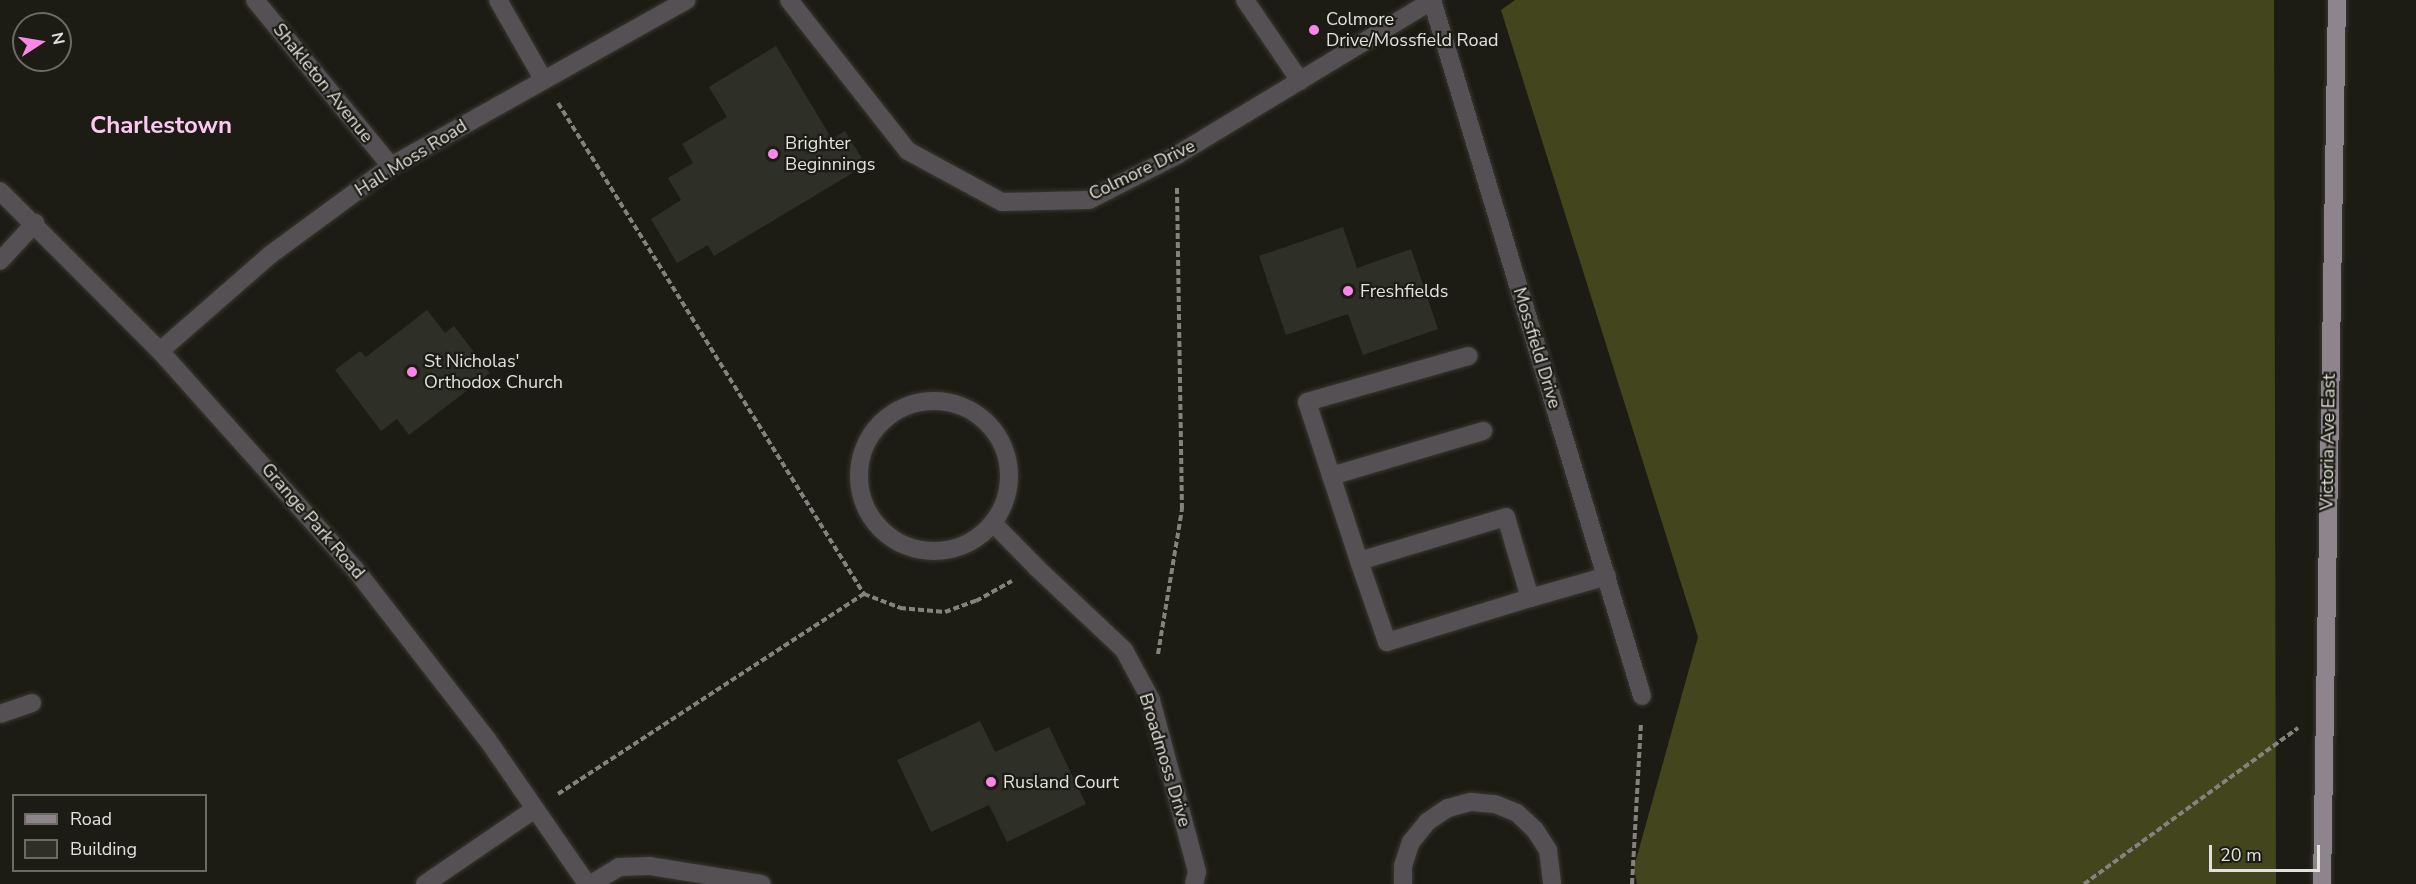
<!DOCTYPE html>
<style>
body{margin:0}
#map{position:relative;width:2416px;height:884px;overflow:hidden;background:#1c1c14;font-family:"Nunito Sans",sans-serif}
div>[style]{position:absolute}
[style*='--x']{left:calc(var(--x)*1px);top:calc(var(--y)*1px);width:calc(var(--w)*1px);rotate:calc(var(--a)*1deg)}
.forest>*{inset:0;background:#43461d}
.building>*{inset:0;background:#2e2f26}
.path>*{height:4px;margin-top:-2px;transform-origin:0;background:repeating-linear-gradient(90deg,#83837c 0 6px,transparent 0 9px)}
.roads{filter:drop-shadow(0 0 2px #383830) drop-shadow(0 0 2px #383830)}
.lane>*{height:18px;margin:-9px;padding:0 9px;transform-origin:9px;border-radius:9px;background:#545053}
.lane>.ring{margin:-9px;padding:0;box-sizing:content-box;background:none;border:18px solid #545053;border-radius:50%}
.street>*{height:18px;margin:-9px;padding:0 9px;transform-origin:9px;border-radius:9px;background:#545053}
.primary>*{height:18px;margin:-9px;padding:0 9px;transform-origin:9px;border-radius:9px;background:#8d858b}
.dots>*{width:16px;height:16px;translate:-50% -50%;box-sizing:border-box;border:3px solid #1c1c14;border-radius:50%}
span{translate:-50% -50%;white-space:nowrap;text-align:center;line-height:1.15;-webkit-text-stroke:4.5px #1c1c14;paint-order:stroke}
.poi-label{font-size:18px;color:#e1e2dc}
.left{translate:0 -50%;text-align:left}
.street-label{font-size:18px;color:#e1e2dc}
.district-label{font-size:24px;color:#fcc7f1;font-weight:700}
.legend{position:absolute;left:12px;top:794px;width:195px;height:78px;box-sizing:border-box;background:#1c1c14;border:2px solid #6b6b64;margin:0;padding:8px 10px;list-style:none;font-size:18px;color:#e1e2dc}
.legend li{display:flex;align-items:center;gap:12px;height:30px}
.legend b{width:30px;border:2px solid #6b6b64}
.north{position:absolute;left:12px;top:12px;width:60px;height:60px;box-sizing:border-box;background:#1c1c14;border:2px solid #6b6b64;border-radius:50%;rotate:78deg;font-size:16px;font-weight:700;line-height:24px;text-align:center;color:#e1e2dc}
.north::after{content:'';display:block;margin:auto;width:21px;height:27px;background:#fa87e7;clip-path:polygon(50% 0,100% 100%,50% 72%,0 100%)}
.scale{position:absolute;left:2209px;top:845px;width:111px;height:27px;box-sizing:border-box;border:3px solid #e1e2dc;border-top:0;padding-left:8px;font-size:18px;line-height:21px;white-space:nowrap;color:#e1e2dc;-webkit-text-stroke:4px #1c1c14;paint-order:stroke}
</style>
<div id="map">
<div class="forest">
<i style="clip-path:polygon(1515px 0,2274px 0,2276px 884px,1637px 884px,1634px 867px,1698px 637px,1501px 10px)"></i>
</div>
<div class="building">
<i style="clip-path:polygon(776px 46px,832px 139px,845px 131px,866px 165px,714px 256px,708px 245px,677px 263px,651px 219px,681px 200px,668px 178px,693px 163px,682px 144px,727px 117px,709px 87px)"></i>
<i style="clip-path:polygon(1343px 227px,1357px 268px,1411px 249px,1438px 329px,1363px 355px,1348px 314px,1286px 335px,1259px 256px)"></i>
<i style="clip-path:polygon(427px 310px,445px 333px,454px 326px,490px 373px,409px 435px,397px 419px,381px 431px,335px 370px,360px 351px,366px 357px)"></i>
<i style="clip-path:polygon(980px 721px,995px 752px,1049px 727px,1086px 804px,1007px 842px,989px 805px,931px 832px,897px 760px)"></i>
</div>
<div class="path">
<i style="--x:558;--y:103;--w:579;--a:58.07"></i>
<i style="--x:1158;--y:654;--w:147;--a:-80.6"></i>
<i style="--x:1182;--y:509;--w:323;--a:-90.9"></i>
<i style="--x:558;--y:794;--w:366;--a:-33.2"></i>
<i style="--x:864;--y:594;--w:39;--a:21"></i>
<i style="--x:900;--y:608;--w:45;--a:5.1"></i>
<i style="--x:945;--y:612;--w:33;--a:-20"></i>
<i style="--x:976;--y:601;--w:41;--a:-29.1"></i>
<i style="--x:1632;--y:884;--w:161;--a:-86.8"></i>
<i style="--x:2084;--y:884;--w:265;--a:-36.1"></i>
</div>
<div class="roads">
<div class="lane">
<i style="--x:498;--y:0;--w:91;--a:60.3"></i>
<i class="ring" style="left:859px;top:401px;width:132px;height:132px"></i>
<i style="--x:1331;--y:476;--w:159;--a:-16.5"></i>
<i style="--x:993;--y:523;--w:63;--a:45.6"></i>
<i style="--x:1359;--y:561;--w:86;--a:70.9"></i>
<i style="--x:1387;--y:642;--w:150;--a:-17.1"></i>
<i style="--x:1530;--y:598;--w:84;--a:-106.5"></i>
<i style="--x:1506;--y:517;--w:153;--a:163.3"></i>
<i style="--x:1359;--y:561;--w:167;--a:-108.1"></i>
<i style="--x:1307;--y:402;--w:168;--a:-15.9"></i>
<i style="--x:1530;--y:598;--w:80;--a:-15.9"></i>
<i style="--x:1403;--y:884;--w:18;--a:-90"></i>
<i style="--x:1403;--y:866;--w:25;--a:-72"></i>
<i style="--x:1411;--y:842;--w:26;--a:-51"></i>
<i style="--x:1427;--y:822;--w:25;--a:-34"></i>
<i style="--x:1448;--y:808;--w:24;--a:-15"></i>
<i style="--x:1471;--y:802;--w:24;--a:5"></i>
<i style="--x:1495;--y:804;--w:24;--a:22"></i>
<i style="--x:1517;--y:813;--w:25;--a:43"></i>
<i style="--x:1535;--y:830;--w:24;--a:57"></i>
<i style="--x:1548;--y:850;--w:34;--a:83"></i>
</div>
<div class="street">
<i style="--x:255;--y:0;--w:215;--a:50.7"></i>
<i style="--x:789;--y:0;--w:192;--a:51.8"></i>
<i style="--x:908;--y:151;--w:107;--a:28.5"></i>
<i style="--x:1002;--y:202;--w:87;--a:-1.3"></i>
<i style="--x:1089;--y:200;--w:99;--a:-27.1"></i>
<i style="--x:1177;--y:155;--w:299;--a:-31.2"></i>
<i style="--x:1245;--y:0;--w:98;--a:55.8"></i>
<i style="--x:1432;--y:0;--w:727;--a:73.21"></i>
<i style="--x:0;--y:191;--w:226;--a:45"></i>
<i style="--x:160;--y:351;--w:292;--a:48.2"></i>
<i style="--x:355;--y:569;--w:215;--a:52.2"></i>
<i style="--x:487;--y:739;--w:176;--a:55.4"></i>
<i style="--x:0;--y:261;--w:52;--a:-47.4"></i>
<i style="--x:160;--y:351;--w:146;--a:-41.1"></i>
<i style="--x:270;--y:255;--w:150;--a:-36.3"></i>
<i style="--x:391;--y:166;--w:339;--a:-29.3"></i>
<i style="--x:1037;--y:568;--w:120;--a:43.3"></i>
<i style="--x:1124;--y:650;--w:57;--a:61.6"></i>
<i style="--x:1151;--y:700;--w:178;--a:75"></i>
<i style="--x:1197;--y:872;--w:12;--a:104"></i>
<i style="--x:0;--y:714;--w:34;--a:-19"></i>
<i style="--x:425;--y:884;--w:133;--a:-34.3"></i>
<i style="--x:591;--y:884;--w:33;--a:-31"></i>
<i style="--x:619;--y:867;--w:31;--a:-2"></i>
<i style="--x:650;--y:866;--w:113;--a:9.1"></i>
</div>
<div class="primary">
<i style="--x:2322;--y:884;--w:884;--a:-89.03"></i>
</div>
</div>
<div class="dots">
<i style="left:1314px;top:30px;background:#fa87e7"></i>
<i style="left:773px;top:154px;background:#fa87e7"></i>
<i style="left:1348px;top:291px;background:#fa87e7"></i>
<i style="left:412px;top:372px;background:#fa87e7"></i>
<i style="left:991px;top:782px;background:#fa87e7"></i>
</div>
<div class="poi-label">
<span class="left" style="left:1326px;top:30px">Colmore<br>Drive/Mossfield Road</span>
<span class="left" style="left:785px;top:154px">Brighter<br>Beginnings</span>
<span class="left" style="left:1360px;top:291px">Freshfields</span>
<span class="left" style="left:424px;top:372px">St Nicholas'<br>Orthodox Church</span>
<span class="left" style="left:1003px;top:782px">Rusland Court</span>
</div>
<div class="street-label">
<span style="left:323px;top:83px;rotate:51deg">Shakleton Avenue</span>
<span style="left:411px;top:158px;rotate:-32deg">Hall Moss Road</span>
<span style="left:1142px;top:170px;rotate:-26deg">Colmore Drive</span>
<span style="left:1537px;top:348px;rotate:73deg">Mossfield Drive</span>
<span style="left:2328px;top:442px;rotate:-89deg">Victoria Ave East</span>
<span style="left:313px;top:521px;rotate:49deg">Grange Park Road</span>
<span style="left:1165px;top:760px;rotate:73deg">Broadmoss Drive</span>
</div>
<div class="district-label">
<span style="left:161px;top:126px">Charlestown</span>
</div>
<ul class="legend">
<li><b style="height:8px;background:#8d858b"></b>Road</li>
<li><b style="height:16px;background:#2e2f26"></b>Building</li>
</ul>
<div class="north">N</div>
<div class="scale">20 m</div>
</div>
